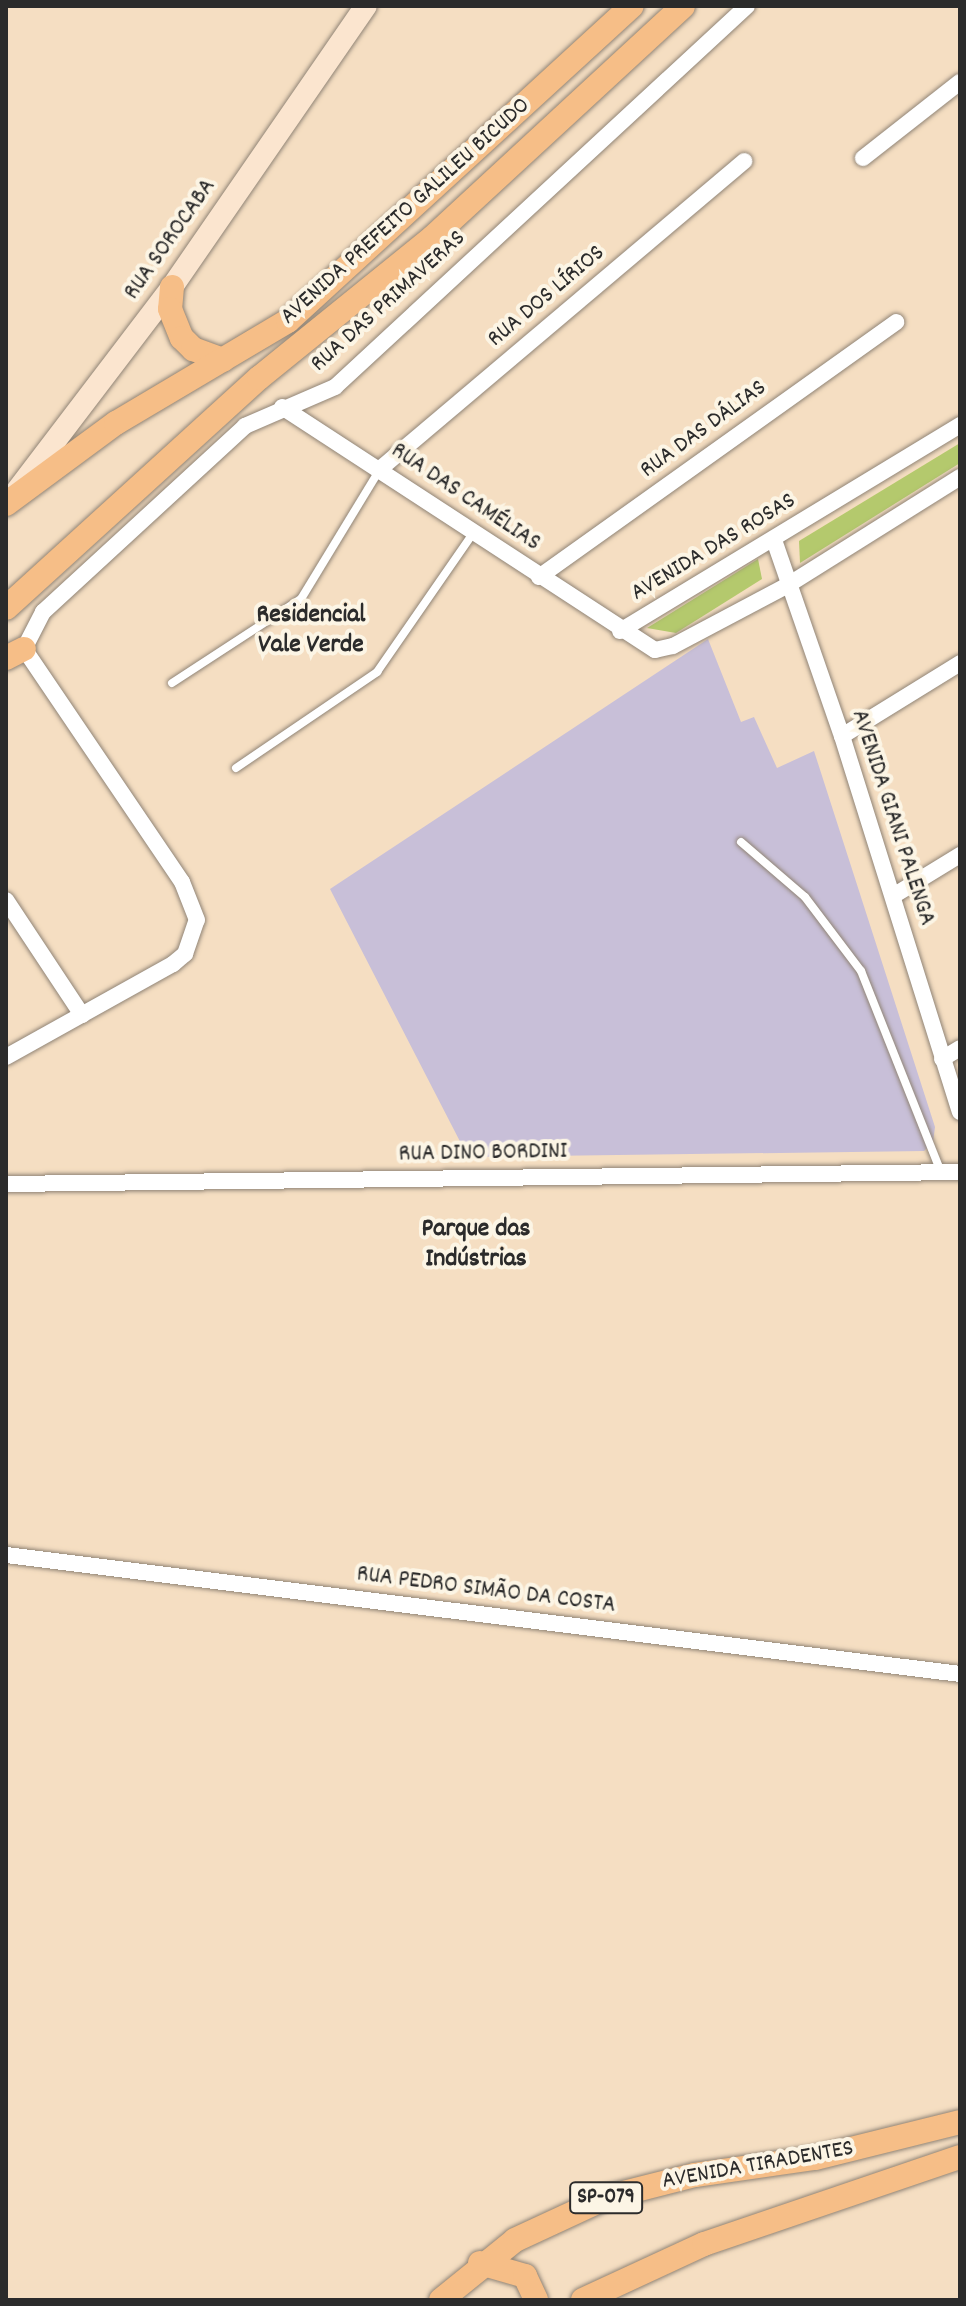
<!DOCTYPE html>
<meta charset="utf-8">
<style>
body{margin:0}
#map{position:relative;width:966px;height:2306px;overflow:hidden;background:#f5dec2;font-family:Dekko,sans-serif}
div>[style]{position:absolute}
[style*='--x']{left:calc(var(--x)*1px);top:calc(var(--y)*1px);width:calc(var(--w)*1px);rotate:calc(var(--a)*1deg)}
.industrial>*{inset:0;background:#c8bfd8}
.green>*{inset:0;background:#b4c96d}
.roads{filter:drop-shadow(0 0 2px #908476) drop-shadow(0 0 2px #908476)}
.service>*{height:8px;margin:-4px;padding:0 4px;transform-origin:4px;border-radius:4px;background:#fff}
.minor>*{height:16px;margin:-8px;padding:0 8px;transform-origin:8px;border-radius:8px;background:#fff}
.secondary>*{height:22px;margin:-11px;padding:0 11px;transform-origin:11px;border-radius:11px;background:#fbe5cf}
.primary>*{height:24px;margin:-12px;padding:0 12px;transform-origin:12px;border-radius:12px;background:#f6be87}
span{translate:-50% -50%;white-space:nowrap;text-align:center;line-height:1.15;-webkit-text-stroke:8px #fcf5e5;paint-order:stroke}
.shield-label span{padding:2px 6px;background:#fcf5e5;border:2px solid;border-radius:6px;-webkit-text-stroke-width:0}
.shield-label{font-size:22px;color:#2b2b2b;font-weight:700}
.street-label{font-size:24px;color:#2b2b2b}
.neighbourhood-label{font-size:26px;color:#2b2b2b;font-weight:700}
.frame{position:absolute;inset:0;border:8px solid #2b2b2b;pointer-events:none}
</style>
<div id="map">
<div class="industrial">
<i style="clip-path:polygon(708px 639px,741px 722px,754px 717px,777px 768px,814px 751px,935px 1127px,933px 1142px,924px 1151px,468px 1157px,330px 889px)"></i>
</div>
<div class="green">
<i style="clip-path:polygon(960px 443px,960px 463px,800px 563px,799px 541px)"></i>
<i style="clip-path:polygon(758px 559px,762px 579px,676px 633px,647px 628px)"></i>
</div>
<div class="roads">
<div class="service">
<i style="--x:172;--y:683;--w:154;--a:-33.1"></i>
<i style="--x:301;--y:599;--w:152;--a:-58.7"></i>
<i style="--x:236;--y:768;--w:171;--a:-34.2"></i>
<i style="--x:377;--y:672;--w:170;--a:-55.3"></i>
<i style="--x:741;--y:842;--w:84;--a:40.7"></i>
<i style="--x:805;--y:897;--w:93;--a:52.9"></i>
<i style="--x:861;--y:971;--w:216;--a:68.3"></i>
</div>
<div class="minor">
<i style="--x:863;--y:158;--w:123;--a:-38.1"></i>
<i style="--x:282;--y:407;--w:445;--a:33.1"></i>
<i style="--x:655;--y:650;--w:18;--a:-13"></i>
<i style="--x:673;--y:646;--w:130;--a:-27.9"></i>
<i style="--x:788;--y:585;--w:203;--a:-32.1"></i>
<i style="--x:380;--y:469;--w:477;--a:-40.2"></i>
<i style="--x:774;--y:540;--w:207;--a:70.9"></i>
<i style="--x:842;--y:736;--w:394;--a:72.6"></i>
<i style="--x:539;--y:577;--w:439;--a:-35.5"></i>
<i style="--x:620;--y:631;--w:398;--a:-31.2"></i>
<i style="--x:842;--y:736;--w:139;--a:-31.7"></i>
<i style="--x:893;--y:896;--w:79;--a:-31.5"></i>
<i style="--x:6;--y:900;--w:138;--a:56.5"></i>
<i style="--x:6;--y:1057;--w:191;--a:-29.1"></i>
<i style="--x:173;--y:964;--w:16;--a:-40"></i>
<i style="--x:185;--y:954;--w:36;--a:-71"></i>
<i style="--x:197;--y:920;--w:41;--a:-111.5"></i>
<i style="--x:182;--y:882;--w:282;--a:-124.1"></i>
<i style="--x:24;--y:649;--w:42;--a:-62.8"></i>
<i style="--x:43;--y:612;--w:275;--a:-42.6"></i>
<i style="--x:245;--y:426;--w:98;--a:-23.4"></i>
<i style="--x:335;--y:387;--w:561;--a:-42.76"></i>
<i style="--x:942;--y:1059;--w:21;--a:-31"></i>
<i style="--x:6;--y:1184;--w:954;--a:-0.72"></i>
<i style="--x:6;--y:1555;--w:961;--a:7.11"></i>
</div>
<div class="secondary">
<i style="--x:16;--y:492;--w:258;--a:-52.7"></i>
<i style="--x:172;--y:287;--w:341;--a:-55.4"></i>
</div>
<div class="primary">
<i style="--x:172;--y:287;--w:22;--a:95"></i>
<i style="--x:170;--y:309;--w:31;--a:68"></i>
<i style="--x:182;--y:338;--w:16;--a:45"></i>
<i style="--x:193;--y:349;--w:32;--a:20"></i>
<i style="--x:6;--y:504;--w:137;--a:-36.4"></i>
<i style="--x:116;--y:423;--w:200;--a:-30.7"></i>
<i style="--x:288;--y:321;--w:466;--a:-42.5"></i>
<i style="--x:6;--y:608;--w:342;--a:-42.3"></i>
<i style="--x:259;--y:378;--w:224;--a:-39"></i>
<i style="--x:433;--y:237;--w:340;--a:-42.7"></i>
<i style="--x:6;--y:658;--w:20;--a:-27"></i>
<i style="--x:480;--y:2263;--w:47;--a:16.1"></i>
<i style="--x:525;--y:2276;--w:26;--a:65"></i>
<i style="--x:441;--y:2300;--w:95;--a:-39"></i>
<i style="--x:515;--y:2240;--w:102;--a:-24.8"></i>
<i style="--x:608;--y:2197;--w:90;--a:-14.2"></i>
<i style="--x:695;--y:2175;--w:121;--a:-8.1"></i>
<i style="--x:815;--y:2158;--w:149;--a:-13.9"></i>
<i style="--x:583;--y:2300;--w:133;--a:-24.8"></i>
<i style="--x:704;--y:2244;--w:270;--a:-18.8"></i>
</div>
</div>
<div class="shield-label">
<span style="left:606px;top:2198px">SP-079</span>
</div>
<div class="street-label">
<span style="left:406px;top:212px;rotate:-42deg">AVENIDA PREFEITO GALILEU BICUDO</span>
<span style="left:171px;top:240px;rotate:-55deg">RUA SOROCABA</span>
<span style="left:547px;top:297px;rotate:-40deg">RUA DOS LÍRIOS</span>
<span style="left:389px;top:302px;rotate:-42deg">RUA DAS PRIMAVERAS</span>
<span style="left:704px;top:430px;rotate:-36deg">RUA DAS DÁLIAS</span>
<span style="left:465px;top:498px;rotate:34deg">RUA DAS CAMÉLIAS</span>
<span style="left:714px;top:548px;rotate:-31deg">AVENIDA DAS ROSAS</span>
<span style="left:892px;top:818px;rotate:72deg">AVENIDA GIANI PALENGA</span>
<span style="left:483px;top:1154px;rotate:-1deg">RUA DINO BORDINI</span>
<span style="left:486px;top:1591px;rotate:7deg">RUA PEDRO SIMÃO DA COSTA</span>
<span style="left:758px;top:2166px;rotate:-10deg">AVENIDA TIRADENTES</span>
</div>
<div class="neighbourhood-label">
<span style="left:311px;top:631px">Residencial<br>Vale Verde</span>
<span style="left:476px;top:1245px">Parque das<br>Indústrias</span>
</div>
<div class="frame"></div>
</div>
